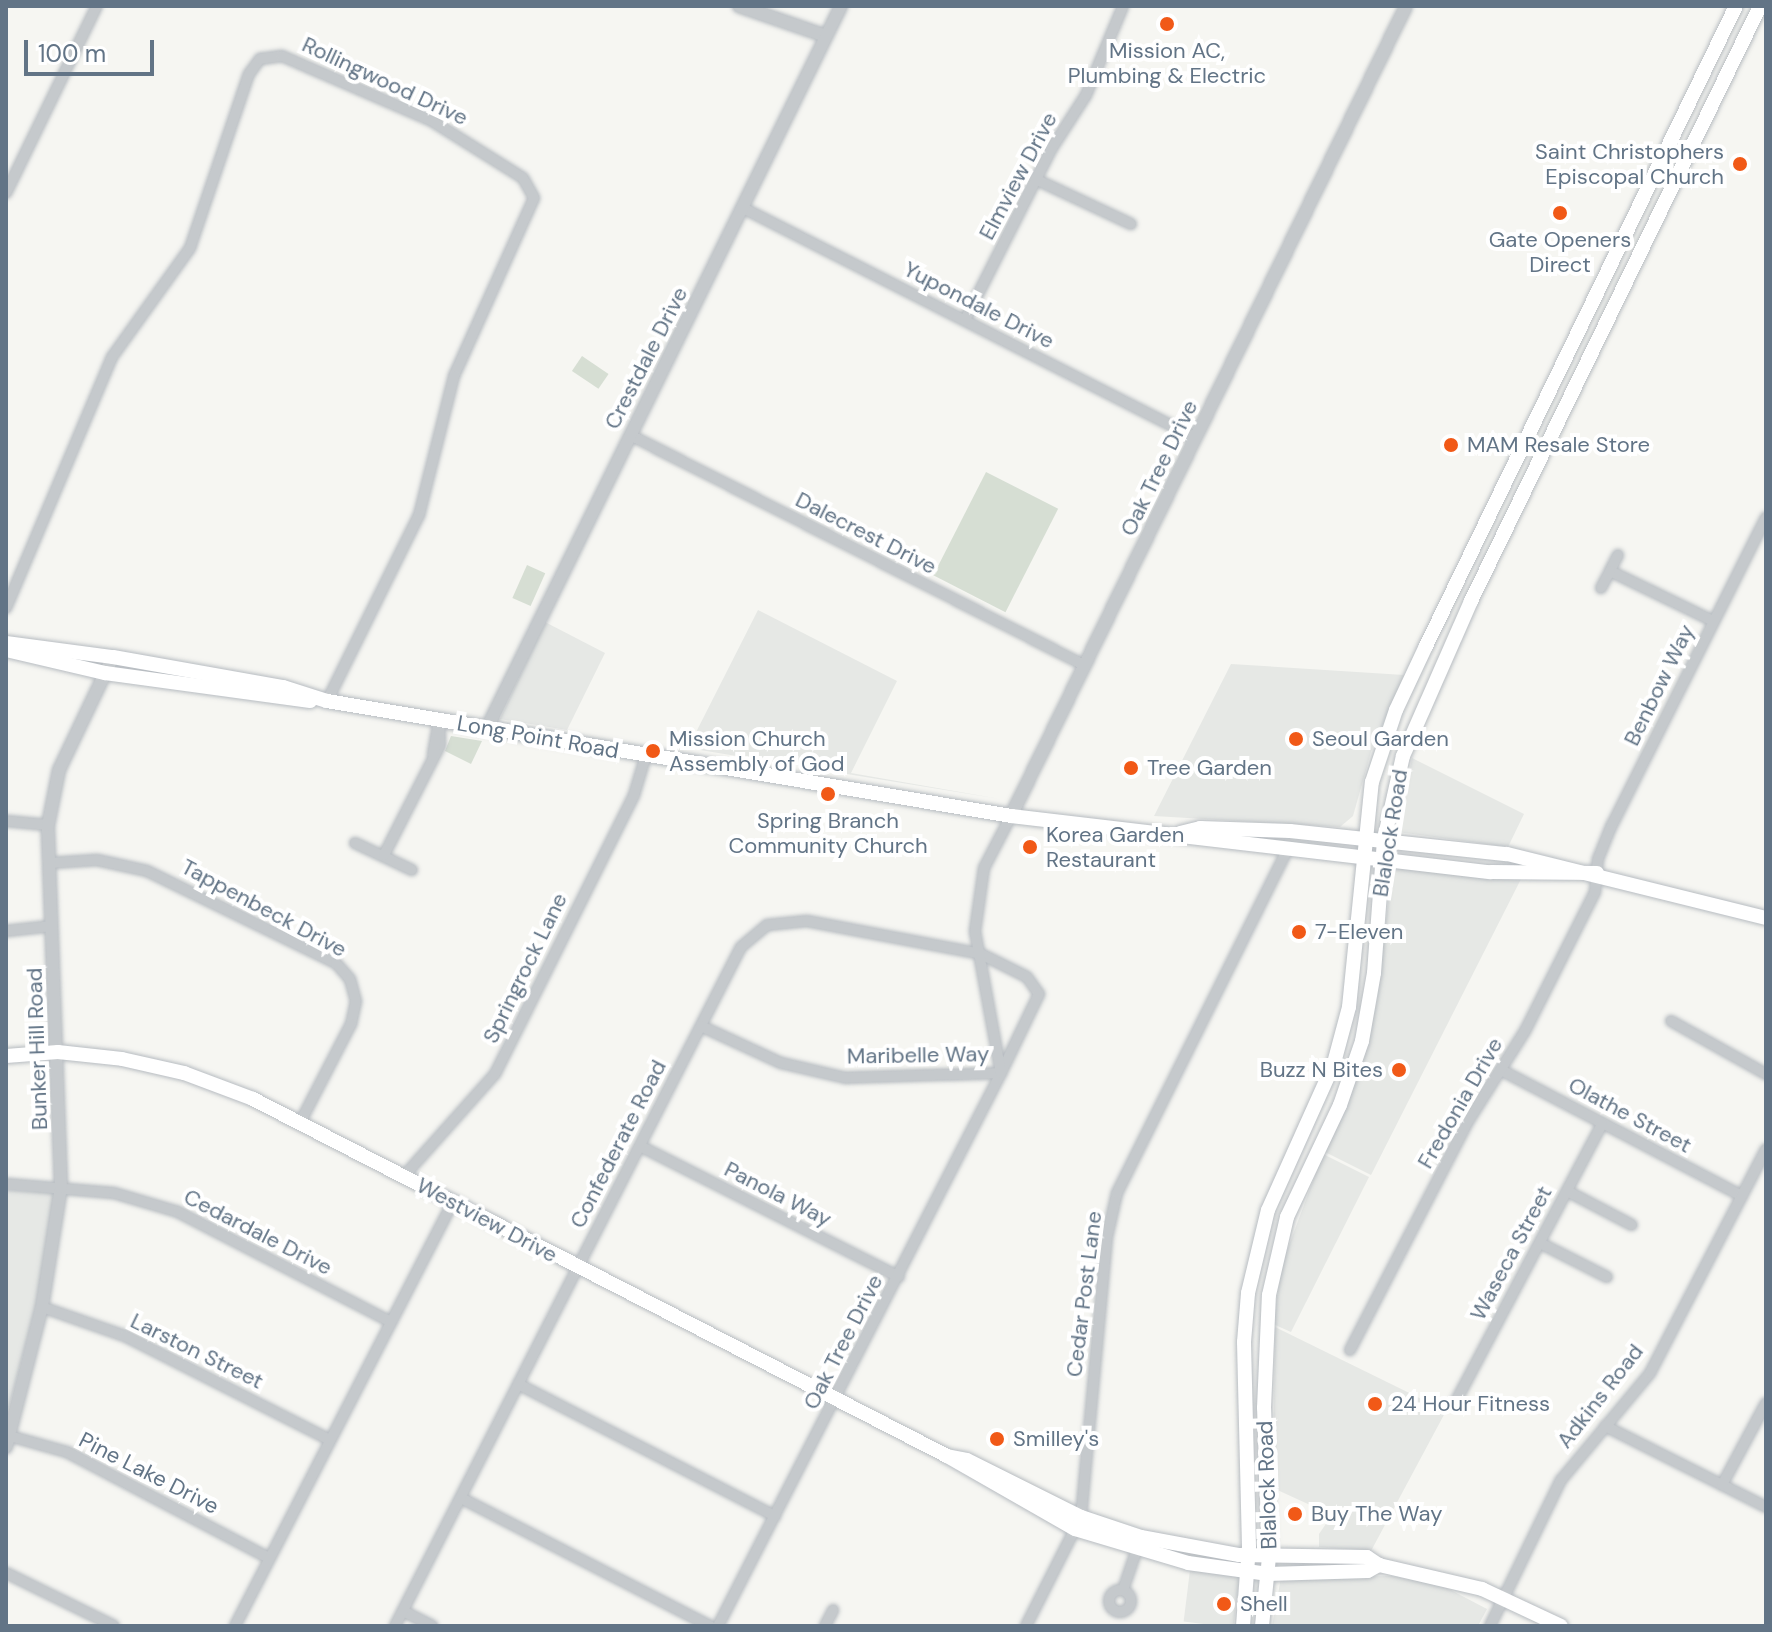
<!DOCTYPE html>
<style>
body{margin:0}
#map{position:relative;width:1772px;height:1632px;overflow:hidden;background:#f6f6f2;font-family:"DM Sans",sans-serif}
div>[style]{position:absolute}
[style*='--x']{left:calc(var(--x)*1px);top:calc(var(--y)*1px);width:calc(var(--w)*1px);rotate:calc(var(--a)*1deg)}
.built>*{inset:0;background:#e6e8e5;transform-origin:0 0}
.green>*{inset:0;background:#d6ded3;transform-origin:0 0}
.roads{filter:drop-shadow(0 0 2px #b7bcc1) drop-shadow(0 0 2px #b7bcc1)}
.minor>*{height:10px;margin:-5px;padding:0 5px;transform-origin:5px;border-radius:5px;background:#c5c9cc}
.minor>.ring{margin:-5px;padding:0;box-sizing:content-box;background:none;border:10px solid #c5c9cc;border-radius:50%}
.tertiary>*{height:12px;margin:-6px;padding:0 6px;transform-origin:6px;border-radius:6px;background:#c5c9cc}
.secondary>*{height:14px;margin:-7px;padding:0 7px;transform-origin:7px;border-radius:7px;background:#fff}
.dots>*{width:22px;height:22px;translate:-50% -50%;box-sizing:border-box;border:4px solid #fff;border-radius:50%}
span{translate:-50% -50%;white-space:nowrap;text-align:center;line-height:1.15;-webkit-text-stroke:8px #fff;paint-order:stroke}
.poi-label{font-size:22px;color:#627486}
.right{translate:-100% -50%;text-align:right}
.left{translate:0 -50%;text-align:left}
.street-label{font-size:22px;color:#627486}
.frame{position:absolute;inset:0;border:8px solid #627486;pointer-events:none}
.scale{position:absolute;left:24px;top:40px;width:130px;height:36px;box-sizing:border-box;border:4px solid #627486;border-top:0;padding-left:10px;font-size:24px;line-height:28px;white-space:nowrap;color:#627486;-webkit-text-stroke:6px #fff;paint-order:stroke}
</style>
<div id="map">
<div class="built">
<i style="clip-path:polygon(758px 610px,897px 681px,851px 773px,1000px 799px,688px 748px)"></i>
<i style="clip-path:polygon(545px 622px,605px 653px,567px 730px,500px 719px)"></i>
<i style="clip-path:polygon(1231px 664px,1404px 675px,1371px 752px,1353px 816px,1340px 827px,1154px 816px)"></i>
<i style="clip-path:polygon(1412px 758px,1524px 814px,1508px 847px,1398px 832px)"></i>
<i style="clip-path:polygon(1392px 868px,1521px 879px,1371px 1175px,1323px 1151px,1359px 1073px,1377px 1001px)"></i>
<i style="clip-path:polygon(1323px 1154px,1369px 1177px,1291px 1332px,1273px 1324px,1282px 1264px)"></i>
<i style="clip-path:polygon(6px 1190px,54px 1193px,36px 1305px,6px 1418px)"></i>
<i style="clip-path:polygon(1275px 1327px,1446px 1411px,1371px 1551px,1319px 1547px,1319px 1534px,1332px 1515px,1273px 1488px)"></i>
<i style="left:1190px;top:1570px;width:50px;height:52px;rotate:7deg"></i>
<i style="clip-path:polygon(1392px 1576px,1443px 1586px,1487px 1609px,1478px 1626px,1272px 1626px,1281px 1578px)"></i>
</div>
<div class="green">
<i style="left:582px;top:356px;width:32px;height:18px;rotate:34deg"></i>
<i style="left:986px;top:472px;width:81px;height:116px;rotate:27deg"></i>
<i style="left:527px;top:565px;width:20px;height:36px;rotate:24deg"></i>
<i style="clip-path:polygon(451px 736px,482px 741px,471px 764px,445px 751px)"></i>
</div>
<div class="roads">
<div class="minor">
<i style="--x:1035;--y:179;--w:106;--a:25.1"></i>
<i style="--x:6;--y:193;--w:208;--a:-64.1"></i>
<i style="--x:743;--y:208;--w:508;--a:26.92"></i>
<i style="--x:965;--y:320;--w:193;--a:-63.2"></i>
<i style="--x:1052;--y:148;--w:63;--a:-57.3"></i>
<i style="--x:1086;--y:95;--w:96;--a:-67.4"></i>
<i style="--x:630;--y:435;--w:509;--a:26.87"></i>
<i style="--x:1618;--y:555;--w:18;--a:117"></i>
<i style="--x:1610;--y:571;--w:114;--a:25.9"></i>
<i style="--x:1601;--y:588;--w:19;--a:-62"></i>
<i style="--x:6;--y:608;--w:272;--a:-67.1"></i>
<i style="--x:112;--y:357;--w:134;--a:-54.4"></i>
<i style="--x:190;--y:248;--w:184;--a:-71.3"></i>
<i style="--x:249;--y:74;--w:19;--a:-54"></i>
<i style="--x:260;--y:59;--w:22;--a:-8"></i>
<i style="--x:282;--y:56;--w:163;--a:23.4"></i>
<i style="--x:432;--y:121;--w:107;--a:32.1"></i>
<i style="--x:523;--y:178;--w:23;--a:61"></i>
<i style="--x:534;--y:198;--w:195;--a:114.2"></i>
<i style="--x:454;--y:376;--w:143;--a:104.1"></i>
<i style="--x:419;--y:515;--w:208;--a:116.3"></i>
<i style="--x:6;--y:821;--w:42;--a:5.4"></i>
<i style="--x:355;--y:843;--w:63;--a:25.3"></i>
<i style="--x:384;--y:855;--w:123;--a:-63"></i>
<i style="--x:440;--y:745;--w:25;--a:-92"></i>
<i style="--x:439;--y:720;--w:35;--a:100"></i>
<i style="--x:50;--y:863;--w:47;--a:-3.7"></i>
<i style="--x:97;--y:860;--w:51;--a:12.4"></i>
<i style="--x:147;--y:871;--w:210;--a:26"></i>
<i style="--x:336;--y:963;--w:21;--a:49"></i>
<i style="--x:350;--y:979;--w:23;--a:75"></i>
<i style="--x:356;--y:1001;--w:24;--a:102"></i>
<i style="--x:351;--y:1024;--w:111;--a:117.3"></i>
<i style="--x:6;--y:931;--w:46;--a:-6.2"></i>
<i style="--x:1671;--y:1021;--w:109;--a:29.2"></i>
<i style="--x:1501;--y:1070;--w:272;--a:27.6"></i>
<i style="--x:640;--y:1146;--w:290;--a:26.8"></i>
<i style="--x:404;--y:1176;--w:137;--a:-48.3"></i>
<i style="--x:495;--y:1074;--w:312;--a:-63.5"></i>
<i style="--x:634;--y:795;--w:42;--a:-73.3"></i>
<i style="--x:6;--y:1184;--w:108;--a:4.8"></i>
<i style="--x:114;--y:1193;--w:67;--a:16.5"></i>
<i style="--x:178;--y:1212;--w:240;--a:27.3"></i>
<i style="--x:1567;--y:1191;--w:73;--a:27.6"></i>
<i style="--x:1540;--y:1243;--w:75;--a:26.9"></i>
<i style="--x:42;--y:1307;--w:88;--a:19.3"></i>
<i style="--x:125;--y:1336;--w:230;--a:26.9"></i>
<i style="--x:1350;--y:1350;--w:255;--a:-62.7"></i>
<i style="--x:1467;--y:1123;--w:109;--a:-57.8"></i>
<i style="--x:1525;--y:1031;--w:156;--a:-63.3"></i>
<i style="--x:1595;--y:892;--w:33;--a:-85"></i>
<i style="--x:1598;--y:859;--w:37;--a:-68"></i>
<i style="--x:1612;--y:825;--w:344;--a:-63.4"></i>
<i style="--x:518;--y:1384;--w:289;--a:27.2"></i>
<i style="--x:1456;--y:1401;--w:313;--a:-62.2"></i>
<i style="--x:1605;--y:1426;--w:180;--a:26.7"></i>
<i style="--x:6;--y:1435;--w:63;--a:15.6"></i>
<i style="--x:67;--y:1452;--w:228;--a:27.7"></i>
<i style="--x:1722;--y:1485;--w:93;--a:-61.8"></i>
<i style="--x:461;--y:1498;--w:280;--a:27.2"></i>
<i style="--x:6;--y:1573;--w:120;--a:26.1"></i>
<i class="ring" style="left:1109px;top:1590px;width:12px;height:12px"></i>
<i style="--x:1123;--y:1590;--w:50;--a:-71.2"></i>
<i style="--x:403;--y:1611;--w:33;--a:27"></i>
<i style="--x:235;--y:1626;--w:478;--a:-62.8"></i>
<i style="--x:395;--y:1626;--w:762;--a:-63"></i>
<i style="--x:741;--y:947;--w:34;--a:-40"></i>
<i style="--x:767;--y:925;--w:40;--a:-5.7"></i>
<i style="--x:807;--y:921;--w:177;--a:10.7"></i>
<i style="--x:981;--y:954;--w:51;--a:26.6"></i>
<i style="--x:1027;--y:977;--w:21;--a:55"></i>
<i style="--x:1039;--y:994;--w:88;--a:115.7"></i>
<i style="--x:1001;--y:1073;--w:155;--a:178.2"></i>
<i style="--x:846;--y:1078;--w:67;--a:-167"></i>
<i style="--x:781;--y:1063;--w:88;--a:-155.2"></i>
<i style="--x:718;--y:1626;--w:621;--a:-62.9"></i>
<i style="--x:1001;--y:1073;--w:144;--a:-100.4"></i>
<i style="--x:975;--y:931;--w:64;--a:-81.9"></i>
<i style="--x:984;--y:868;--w:59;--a:-62.6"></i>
<i style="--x:825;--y:1626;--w:18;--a:-63"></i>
<i style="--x:1026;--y:1626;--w:122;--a:-63.2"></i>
<i style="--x:1081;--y:1517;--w:281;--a:-84.7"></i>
<i style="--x:1107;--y:1237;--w:45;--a:-77.2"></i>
<i style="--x:1117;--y:1193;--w:383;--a:-63.6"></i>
<i style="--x:1490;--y:1626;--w:162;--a:-64.1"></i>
<i style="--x:1561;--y:1480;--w:139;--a:-50.2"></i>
<i style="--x:1650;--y:1373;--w:252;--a:-62.6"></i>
</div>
<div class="tertiary">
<i style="--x:739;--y:6;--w:92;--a:19"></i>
<i style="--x:487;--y:728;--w:804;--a:-63.88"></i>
<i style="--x:1011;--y:816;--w:901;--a:-64"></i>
<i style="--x:6;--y:1447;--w:145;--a:-75.6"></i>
<i style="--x:42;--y:1307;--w:121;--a:-81"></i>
<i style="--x:61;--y:1187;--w:362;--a:-92.1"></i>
<i style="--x:48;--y:825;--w:56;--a:-78.7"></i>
<i style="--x:59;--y:770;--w:125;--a:-64.5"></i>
</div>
<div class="secondary">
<i style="--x:6;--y:643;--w:108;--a:7.5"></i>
<i style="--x:113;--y:657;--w:173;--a:10"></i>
<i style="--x:283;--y:687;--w:46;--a:17.7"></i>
<i style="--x:327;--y:701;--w:694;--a:9.54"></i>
<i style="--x:1011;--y:816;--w:483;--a:6.7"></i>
<i style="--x:1491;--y:872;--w:106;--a:0.5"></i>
<i style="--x:6;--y:650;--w:102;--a:13.1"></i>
<i style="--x:105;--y:673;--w:207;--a:7.8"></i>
<i style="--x:1180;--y:833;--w:21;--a:-14"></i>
<i style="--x:1200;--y:828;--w:90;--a:1.9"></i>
<i style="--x:1290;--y:831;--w:218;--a:6.1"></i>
<i style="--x:1507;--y:854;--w:267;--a:13.9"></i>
<i style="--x:6;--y:1056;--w:52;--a:-4.4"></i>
<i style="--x:58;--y:1052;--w:64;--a:6.2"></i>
<i style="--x:122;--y:1059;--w:64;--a:12.7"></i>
<i style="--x:184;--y:1073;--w:74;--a:20.6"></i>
<i style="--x:253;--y:1099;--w:780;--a:27.22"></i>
<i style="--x:947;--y:1456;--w:147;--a:29.7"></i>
<i style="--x:1075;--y:1529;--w:118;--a:16.7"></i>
<i style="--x:1188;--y:1563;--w:81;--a:7.8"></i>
<i style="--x:1268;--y:1574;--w:100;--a:-1.7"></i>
<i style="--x:1368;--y:1571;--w:13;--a:-29"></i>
<i style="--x:947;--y:1456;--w:20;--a:11"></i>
<i style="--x:967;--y:1460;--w:127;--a:26.6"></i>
<i style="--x:1081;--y:1517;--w:63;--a:18.4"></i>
<i style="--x:1141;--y:1537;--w:100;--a:10.4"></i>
<i style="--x:1239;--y:1555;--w:128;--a:0.9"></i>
<i style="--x:1367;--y:1557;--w:14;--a:34"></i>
<i style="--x:1379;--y:1565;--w:106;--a:13.1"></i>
<i style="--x:1482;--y:1589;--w:87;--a:25.1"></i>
<i style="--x:1243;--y:1626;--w:79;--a:-85.7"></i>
<i style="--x:1249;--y:1547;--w:205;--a:-91.4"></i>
<i style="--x:1244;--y:1342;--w:49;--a:-85.3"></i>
<i style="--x:1248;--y:1293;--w:85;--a:-76.5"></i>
<i style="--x:1268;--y:1210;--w:161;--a:-65.8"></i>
<i style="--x:1334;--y:1063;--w:58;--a:-75"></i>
<i style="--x:1349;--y:1007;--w:226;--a:-84.2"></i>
<i style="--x:1372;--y:782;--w:76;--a:-71.6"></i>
<i style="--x:1396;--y:710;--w:71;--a:-64.9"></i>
<i style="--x:1426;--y:646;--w:711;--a:-64.16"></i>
<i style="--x:1262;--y:1626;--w:69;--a:-84.2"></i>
<i style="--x:1269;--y:1557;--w:149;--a:-91.9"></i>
<i style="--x:1264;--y:1408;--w:113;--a:-87.5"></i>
<i style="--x:1269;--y:1295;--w:80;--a:-77"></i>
<i style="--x:1287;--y:1217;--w:124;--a:-64.7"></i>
<i style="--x:1340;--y:1105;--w:68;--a:-71"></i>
<i style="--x:1362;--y:1041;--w:69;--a:-80"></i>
<i style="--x:1374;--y:973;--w:133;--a:-85.7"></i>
<i style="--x:1384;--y:840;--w:86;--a:-77.3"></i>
<i style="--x:1403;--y:756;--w:169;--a:-66.3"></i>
<i style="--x:1471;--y:601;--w:661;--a:-64.09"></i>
</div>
</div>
<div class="dots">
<i style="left:1167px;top:24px;background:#f15917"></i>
<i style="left:1740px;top:164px;background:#f15917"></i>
<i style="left:1560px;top:213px;background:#f15917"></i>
<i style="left:1451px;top:445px;background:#f15917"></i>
<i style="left:1296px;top:739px;background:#f15917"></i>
<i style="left:653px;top:751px;background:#f15917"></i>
<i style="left:1131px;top:768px;background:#f15917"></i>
<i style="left:828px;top:794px;background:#f15917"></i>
<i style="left:1030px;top:847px;background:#f15917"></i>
<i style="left:1299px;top:932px;background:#f15917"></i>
<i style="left:1399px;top:1070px;background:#f15917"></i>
<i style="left:1375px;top:1404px;background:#f15917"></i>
<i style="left:997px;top:1439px;background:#f15917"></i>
<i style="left:1295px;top:1514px;background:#f15917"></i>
<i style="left:1224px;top:1604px;background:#f15917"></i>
</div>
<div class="poi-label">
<span style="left:1167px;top:63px">Mission AC,<br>Plumbing &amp; Electric</span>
<span class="right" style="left:1724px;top:164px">Saint Christophers<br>Episcopal Church</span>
<span style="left:1560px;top:252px">Gate Openers<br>Direct</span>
<span class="left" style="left:1467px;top:445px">MAM Resale Store</span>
<span class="left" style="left:669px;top:751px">Mission Church<br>Assembly of God</span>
<span class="left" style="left:1312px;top:739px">Seoul Garden</span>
<span class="left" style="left:1147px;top:768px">Tree Garden</span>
<span style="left:828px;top:833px">Spring Branch<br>Community Church</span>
<span class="left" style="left:1046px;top:847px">Korea Garden<br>Restaurant</span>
<span class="left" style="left:1315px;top:932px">7-Eleven</span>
<span class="right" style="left:1383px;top:1070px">Buzz N Bites</span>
<span class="left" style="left:1391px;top:1404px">24 Hour Fitness</span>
<span class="left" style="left:1013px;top:1439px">Smilley's</span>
<span class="left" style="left:1311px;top:1514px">Buy The Way</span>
<span class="left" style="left:1240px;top:1604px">Shell</span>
</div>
<div class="street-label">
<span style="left:385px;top:81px;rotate:25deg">Rollingwood Drive</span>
<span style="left:1018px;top:176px;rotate:-62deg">Elmview Drive</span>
<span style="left:979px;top:305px;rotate:27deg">Yupondale Drive</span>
<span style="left:646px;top:358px;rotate:-63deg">Crestdale Drive</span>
<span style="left:1159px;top:468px;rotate:-64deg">Oak Tree Drive</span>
<span style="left:866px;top:533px;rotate:27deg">Dalecrest Drive</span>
<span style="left:1659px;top:685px;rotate:-64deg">Benbow Way</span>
<span style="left:538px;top:737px;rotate:10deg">Long Point Road</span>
<span style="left:1390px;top:833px;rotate:-81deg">Blalock Road</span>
<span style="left:264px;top:908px;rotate:28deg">Tappenbeck Drive</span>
<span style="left:525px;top:968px;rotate:-64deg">Springrock Lane</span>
<span style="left:37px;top:1049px;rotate:-92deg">Bunker Hill Road</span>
<span style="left:918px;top:1055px;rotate:-1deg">Maribelle Way</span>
<span style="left:1460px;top:1103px;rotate:-60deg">Fredonia Drive</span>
<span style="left:1630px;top:1115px;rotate:28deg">Olathe Street</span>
<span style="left:618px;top:1144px;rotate:-63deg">Confederate Road</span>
<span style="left:778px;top:1194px;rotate:27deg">Panola Way</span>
<span style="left:487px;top:1220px;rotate:28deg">Westview Drive</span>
<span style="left:258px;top:1232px;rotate:27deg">Cedardale Drive</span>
<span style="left:1511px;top:1253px;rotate:-62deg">Waseca Street</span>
<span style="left:1084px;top:1294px;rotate:-83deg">Cedar Post Lane</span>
<span style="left:843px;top:1342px;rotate:-63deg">Oak Tree Drive</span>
<span style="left:197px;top:1351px;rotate:26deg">Larston Street</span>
<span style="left:1600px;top:1396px;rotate:-52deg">Adkins Road</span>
<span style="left:149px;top:1473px;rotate:27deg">Pine Lake Drive</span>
<span style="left:1267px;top:1485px;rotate:-92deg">Blalock Road</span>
</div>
<div class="frame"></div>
<div class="scale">100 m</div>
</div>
